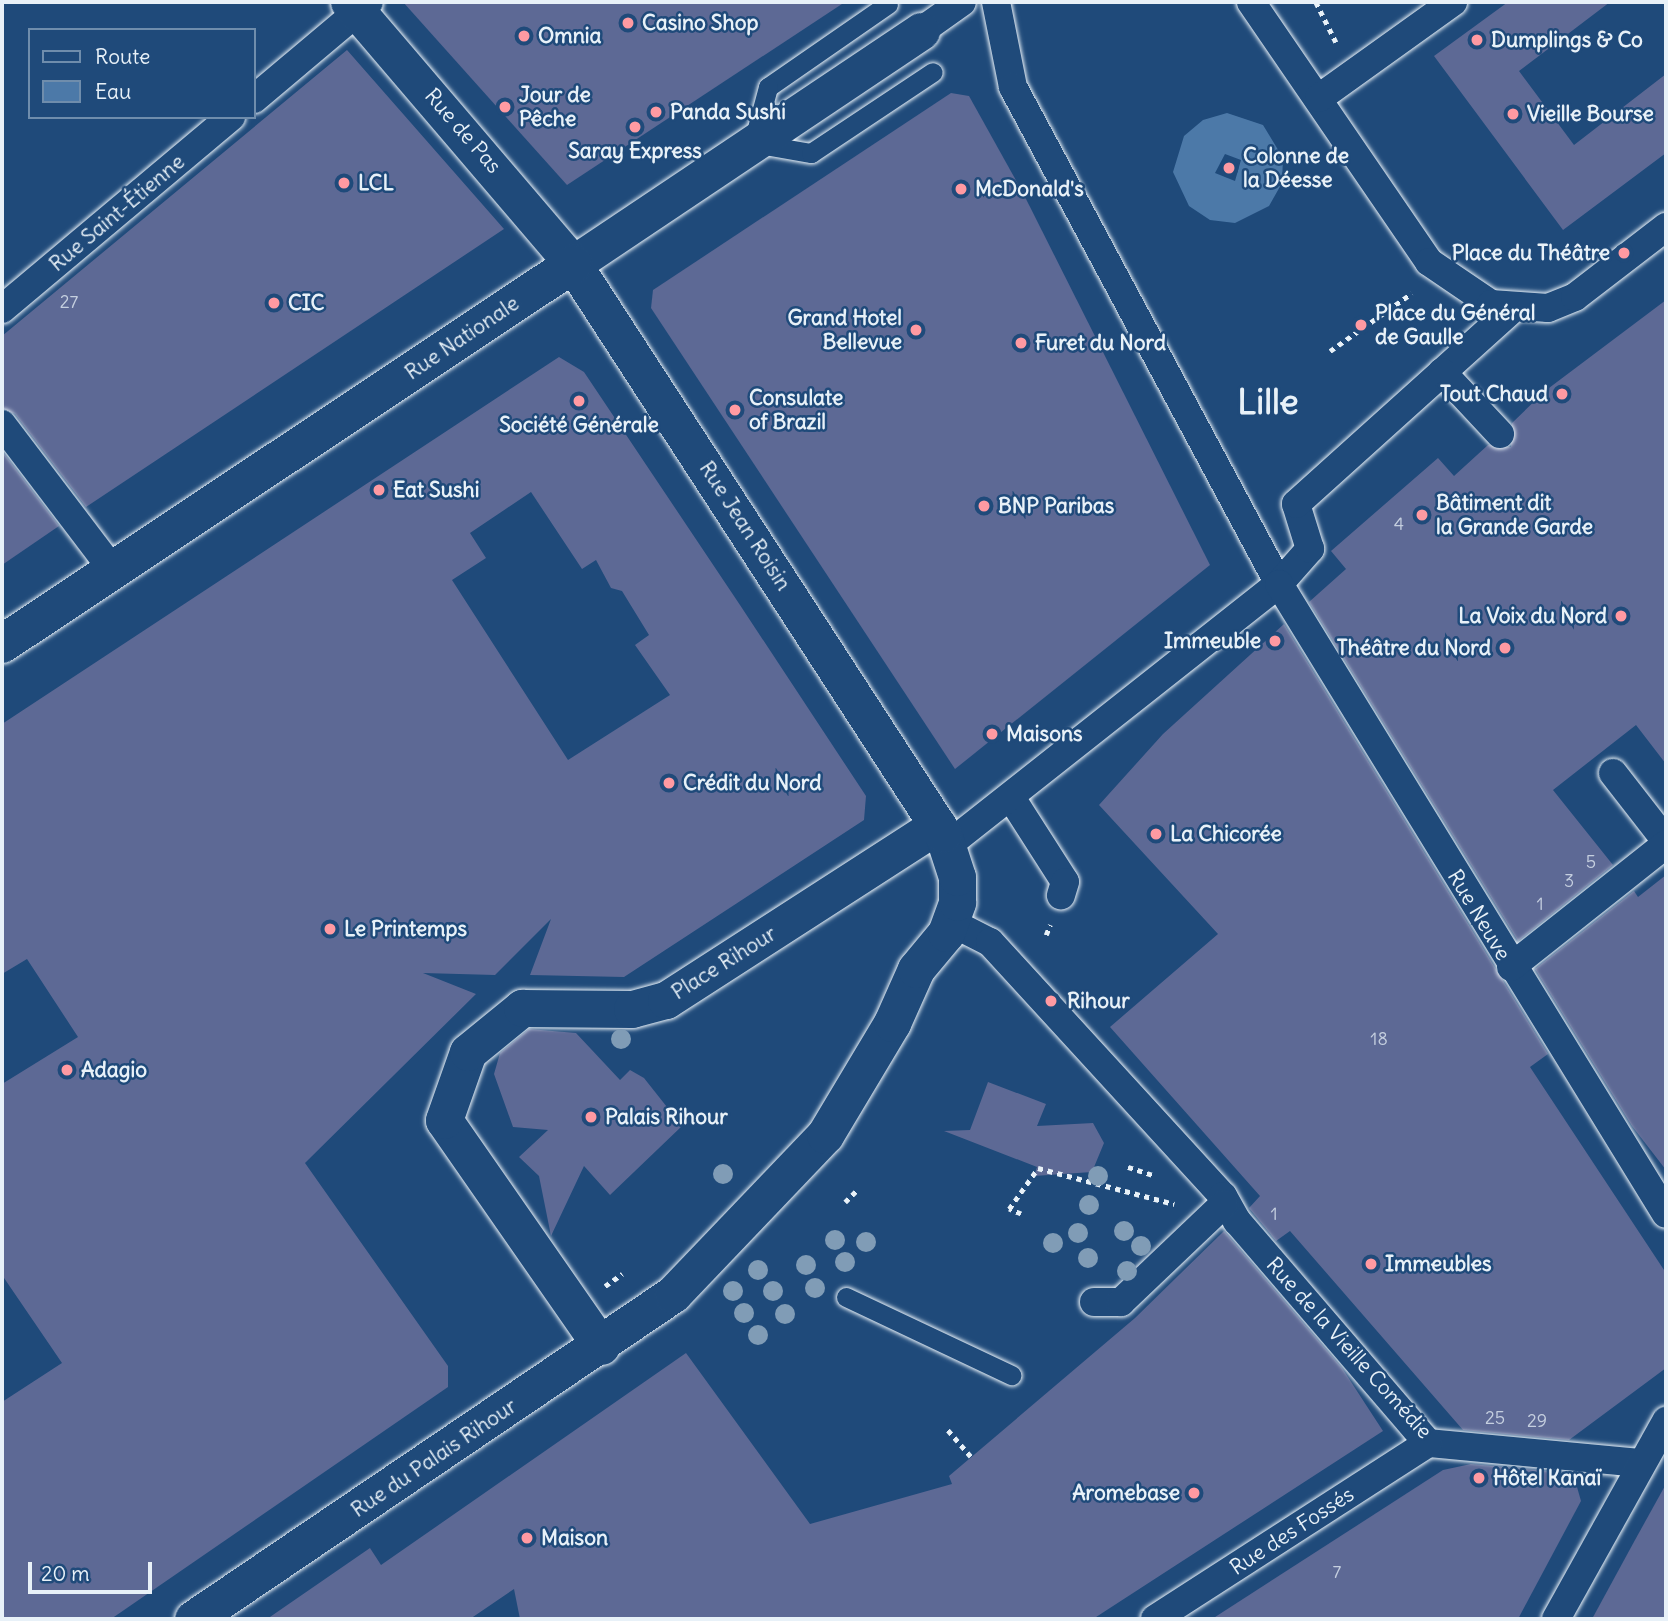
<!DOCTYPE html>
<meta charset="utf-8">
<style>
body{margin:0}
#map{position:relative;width:1668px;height:1621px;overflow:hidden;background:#1f4a7a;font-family:Delius,sans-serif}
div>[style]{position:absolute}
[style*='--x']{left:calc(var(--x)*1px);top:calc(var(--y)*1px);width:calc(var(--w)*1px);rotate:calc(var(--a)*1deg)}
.water>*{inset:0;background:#4c79a8}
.building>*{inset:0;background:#5d6995}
.path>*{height:4.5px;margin-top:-2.25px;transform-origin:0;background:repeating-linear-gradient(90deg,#e8f1f8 0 5px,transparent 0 10px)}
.roads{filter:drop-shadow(0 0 2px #e8f1f8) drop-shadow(0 0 2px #e8f1f8)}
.service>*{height:19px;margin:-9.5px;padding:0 9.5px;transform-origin:9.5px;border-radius:9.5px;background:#1f4a7a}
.pedestrian>*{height:28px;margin:-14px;padding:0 14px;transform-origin:14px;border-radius:14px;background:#1f4a7a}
.minor>*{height:37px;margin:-18.5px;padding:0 18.5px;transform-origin:18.5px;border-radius:18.5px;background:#1f4a7a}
.tertiary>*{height:38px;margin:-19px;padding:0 19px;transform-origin:19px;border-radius:19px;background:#1f4a7a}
.trees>*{width:20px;height:20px;margin:-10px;border-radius:50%;background:#809cb6}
.dots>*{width:19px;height:19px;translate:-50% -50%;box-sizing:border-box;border:4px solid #1f4a7a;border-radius:50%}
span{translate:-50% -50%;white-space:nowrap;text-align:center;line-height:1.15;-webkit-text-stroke:5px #1f4a7a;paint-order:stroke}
.number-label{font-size:18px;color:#c5cfdf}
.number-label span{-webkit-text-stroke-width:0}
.poi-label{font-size:21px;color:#e8f1f8;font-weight:700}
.left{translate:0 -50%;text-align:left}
.right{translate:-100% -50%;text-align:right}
.street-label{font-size:21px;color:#e8f1f8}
.town-label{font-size:35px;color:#e8f1f8;font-weight:700}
.frame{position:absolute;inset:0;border:4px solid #e8f1f8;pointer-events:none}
.legend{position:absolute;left:28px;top:28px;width:228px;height:91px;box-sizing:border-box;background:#1f4a7a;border:2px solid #6f8dac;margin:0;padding:9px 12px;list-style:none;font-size:21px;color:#e8f1f8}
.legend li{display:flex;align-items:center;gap:14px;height:35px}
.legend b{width:35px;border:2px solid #6f8dac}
.scale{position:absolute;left:28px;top:1562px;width:124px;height:32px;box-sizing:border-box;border:4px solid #e8f1f8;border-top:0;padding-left:9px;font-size:21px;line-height:24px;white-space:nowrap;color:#e8f1f8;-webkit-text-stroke:5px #1f4a7a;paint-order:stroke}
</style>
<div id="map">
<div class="water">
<i style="clip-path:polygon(evenodd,1227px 113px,1263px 125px,1283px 158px,1282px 183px,1269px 206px,1235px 223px,1210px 220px,1189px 206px,1173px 172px,1184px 136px,1203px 120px,1227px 113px,1225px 154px,1241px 160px,1235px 181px,1215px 173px,1225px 154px)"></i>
</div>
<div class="building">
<i style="clip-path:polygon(403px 2px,845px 2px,567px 185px)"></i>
<i style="clip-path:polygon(1508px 2px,1610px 2px,1519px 71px,1574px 145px,1666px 74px,1666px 153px,1563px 230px,1434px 56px)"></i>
<i style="clip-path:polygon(347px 50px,504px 229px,86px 507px,15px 414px,2px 408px,2px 336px)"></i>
<i style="clip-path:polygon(951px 93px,969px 96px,1023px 193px,1210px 565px,955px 769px,651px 308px,653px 290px)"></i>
<i style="clip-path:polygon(1666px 300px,1666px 764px,1636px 725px,1553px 790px,1613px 865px,1518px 941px,1309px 602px,1346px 569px,1331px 551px,1438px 458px,1454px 476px,1488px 445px,1511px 447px,1512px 423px,1545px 391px)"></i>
<i style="clip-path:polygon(evenodd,559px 357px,584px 372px,740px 605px,866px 796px,864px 820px,624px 977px,530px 975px,551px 919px,495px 975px,423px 973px,476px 994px,305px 1163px,448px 1366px,448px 1387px,111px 1619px,2px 1619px,2px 1402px,62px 1363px,2px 1275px,2px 1084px,78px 1037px,27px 959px,2px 974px,2px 724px,559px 357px,531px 492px,582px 569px,596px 560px,611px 588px,622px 591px,649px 635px,635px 645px,670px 695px,568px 760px,452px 580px,486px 558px,470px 533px,531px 492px)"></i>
<i style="clip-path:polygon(2px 451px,59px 526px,2px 565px)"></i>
<i style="clip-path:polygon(1284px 624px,1548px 1054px,1530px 1067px,1666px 1273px,1666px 1368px,1569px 1440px,1463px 1430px,1290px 1231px,1276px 1241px,1249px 1208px,1260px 1196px,1110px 1027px,1218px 934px,1099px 805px,1163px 734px)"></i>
<i style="clip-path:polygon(1666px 875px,1666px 1170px,1632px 1126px,1535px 969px,1634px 891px,1638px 897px)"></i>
<i style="clip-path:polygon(529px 1029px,576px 1033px,620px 1080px,630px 1070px,644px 1078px,682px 1126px,610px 1195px,584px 1166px,551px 1236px,539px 1176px,519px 1157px,548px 1130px,513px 1127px,494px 1074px,500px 1053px)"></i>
<i style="clip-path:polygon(988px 1082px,1046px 1104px,1037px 1126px,1093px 1123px,1104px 1143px,1092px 1172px,1034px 1176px,1037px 1167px,944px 1131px,970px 1130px)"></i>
<i style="clip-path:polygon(1224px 1231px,1342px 1368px,1383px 1431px,1093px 1619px,520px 1619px,514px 1589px,470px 1619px,267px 1619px,370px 1548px,381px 1565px,686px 1353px,810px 1524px,952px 1484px,949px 1476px,1135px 1318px)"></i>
<i style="clip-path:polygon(1471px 1464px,1547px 1471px,1577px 1487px,1581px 1501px,1518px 1619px,1212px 1619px,1443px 1470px)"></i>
<i style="clip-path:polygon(1666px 1484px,1666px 1619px,1592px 1619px,1635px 1540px)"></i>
</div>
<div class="path">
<i style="--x:1316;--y:2;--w:45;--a:63.4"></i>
<i style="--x:1330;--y:351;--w:100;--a:-35.3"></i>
<i style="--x:1046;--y:935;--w:11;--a:-68"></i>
<i style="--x:1128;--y:1167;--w:29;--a:18"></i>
<i style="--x:845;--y:1202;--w:18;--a:-45"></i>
<i style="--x:1021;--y:1214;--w:13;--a:-157"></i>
<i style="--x:1009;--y:1209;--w:50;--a:-54.7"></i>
<i style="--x:1038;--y:1168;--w:141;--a:14.8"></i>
<i style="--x:605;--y:1286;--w:21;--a:-35"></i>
<i style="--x:948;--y:1430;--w:35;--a:49"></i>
</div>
<div class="roads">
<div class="service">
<i style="--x:888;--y:4;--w:146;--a:145.3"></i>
<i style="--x:768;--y:87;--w:58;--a:105"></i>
<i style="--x:753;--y:143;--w:59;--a:9.8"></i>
<i style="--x:811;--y:153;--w:146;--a:-33.6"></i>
<i style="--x:846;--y:1297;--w:183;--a:25.3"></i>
</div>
<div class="pedestrian">
<i style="--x:996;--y:2;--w:87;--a:78.7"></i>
<i style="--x:1013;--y:87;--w:564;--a:61.84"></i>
<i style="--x:1279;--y:584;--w:47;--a:-48.5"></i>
<i style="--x:1310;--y:549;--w:47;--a:-107.3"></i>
<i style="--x:1296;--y:504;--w:293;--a:-42"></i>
<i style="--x:1251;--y:2;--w:315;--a:55.6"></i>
<i style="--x:1429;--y:262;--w:75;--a:34.1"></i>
<i style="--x:1491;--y:304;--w:57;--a:4"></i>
<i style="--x:1548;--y:308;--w:29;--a:-22"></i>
<i style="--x:1575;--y:297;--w:115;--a:-37.6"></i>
<i style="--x:921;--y:31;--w:50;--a:-35.3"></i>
<i style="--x:1319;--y:98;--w:165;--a:-35.6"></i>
<i style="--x:254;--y:99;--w:150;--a:-40.1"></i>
<i style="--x:2;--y:309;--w:299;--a:-40"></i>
<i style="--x:1442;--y:372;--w:85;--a:46.9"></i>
<i style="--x:2;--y:424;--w:183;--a:52.8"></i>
<i style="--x:1613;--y:773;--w:86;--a:52.1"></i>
<i style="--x:1012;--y:799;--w:98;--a:57.4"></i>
<i style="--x:1065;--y:882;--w:14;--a:107"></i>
<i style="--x:948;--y:845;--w:422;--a:-38.3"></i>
<i style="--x:1279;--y:584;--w:739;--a:58.44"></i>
<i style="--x:966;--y:930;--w:27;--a:27"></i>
<i style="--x:990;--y:942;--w:345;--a:47.5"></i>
<i style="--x:1223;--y:1196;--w:29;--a:61"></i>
<i style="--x:1237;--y:1221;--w:293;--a:49.3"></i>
<i style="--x:1428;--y:1443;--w:212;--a:5.4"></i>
<i style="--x:1511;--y:967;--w:198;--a:-38.4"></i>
<i style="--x:1094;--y:1302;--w:27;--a:0"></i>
<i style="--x:1121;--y:1302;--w:142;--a:-43.6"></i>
<i style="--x:1155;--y:1619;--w:325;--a:-32.8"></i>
<i style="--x:1556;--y:1619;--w:227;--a:-60.9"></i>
</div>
<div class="minor">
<i style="--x:573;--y:264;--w:419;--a:-33.8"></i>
<i style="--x:601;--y:1346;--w:275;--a:-124.8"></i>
<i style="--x:444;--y:1120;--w:72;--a:-70.6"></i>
<i style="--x:468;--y:1052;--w:70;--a:-39.2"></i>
<i style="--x:522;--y:1008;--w:110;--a:0.5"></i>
<i style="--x:632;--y:1009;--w:35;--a:-15"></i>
<i style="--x:666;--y:1000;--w:323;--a:-32.8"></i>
<i style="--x:193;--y:1619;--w:580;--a:-34.1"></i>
<i style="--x:673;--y:1294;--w:220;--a:-46.3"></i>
<i style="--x:825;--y:1135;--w:131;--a:-59.1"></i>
<i style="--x:892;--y:1023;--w:59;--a:-66"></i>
<i style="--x:916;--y:969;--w:47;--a:-50.2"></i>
<i style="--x:946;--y:933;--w:33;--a:-70"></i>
<i style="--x:957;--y:902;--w:25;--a:-90"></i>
<i style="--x:957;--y:877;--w:45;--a:-108"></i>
<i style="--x:943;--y:834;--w:680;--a:-122.99"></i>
<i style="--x:573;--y:264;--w:345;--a:-130.5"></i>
</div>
<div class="tertiary">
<i style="--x:2;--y:644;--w:686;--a:-33.64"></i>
</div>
</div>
<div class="trees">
<i style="left:621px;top:1039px"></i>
<i style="left:723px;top:1174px"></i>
<i style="left:1098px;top:1176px"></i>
<i style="left:1089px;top:1205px"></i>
<i style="left:1124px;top:1231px"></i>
<i style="left:1078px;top:1233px"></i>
<i style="left:835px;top:1240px"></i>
<i style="left:866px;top:1242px"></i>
<i style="left:1053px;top:1243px"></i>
<i style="left:1141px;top:1246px"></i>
<i style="left:1088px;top:1258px"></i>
<i style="left:845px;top:1262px"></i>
<i style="left:806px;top:1265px"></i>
<i style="left:758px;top:1270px"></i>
<i style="left:1127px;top:1271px"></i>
<i style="left:815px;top:1288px"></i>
<i style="left:733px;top:1291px"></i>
<i style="left:773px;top:1291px"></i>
<i style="left:744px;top:1313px"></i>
<i style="left:785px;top:1314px"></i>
<i style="left:758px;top:1335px"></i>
</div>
<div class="dots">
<i style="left:628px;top:23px;background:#ff9aa2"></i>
<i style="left:524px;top:36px;background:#ff9aa2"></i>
<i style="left:1477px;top:40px;background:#ff9aa2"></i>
<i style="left:505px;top:107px;background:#ff9aa2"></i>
<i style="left:656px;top:112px;background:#ff9aa2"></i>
<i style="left:1513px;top:114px;background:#ff9aa2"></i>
<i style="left:635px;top:127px;background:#ff9aa2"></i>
<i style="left:1229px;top:168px;background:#ff9aa2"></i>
<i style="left:344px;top:183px;background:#ff9aa2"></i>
<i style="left:961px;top:189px;background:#ff9aa2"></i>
<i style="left:1624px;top:253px;background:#ff9aa2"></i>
<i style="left:274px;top:303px;background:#ff9aa2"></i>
<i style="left:1361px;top:325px;background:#ff9aa2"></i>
<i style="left:916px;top:330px;background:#ff9aa2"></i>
<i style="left:1021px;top:343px;background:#ff9aa2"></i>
<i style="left:1562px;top:394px;background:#ff9aa2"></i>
<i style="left:579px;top:401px;background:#ff9aa2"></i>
<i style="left:735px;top:410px;background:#ff9aa2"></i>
<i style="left:379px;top:490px;background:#ff9aa2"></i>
<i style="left:984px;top:506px;background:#ff9aa2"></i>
<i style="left:1422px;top:515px;background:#ff9aa2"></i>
<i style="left:1621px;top:616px;background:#ff9aa2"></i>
<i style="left:1275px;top:641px;background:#ff9aa2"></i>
<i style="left:1505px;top:648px;background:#ff9aa2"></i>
<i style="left:992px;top:734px;background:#ff9aa2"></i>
<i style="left:669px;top:783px;background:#ff9aa2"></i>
<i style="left:1156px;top:834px;background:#ff9aa2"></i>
<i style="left:330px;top:929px;background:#ff9aa2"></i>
<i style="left:1051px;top:1001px;background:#ff9aa2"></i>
<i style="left:67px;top:1070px;background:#ff9aa2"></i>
<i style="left:591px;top:1117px;background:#ff9aa2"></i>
<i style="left:1371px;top:1264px;background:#ff9aa2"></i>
<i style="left:1479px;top:1478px;background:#ff9aa2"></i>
<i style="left:1194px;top:1493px;background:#ff9aa2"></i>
<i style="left:527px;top:1538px;background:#ff9aa2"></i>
</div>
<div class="number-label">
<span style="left:69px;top:302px">27</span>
<span style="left:1399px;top:524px">4</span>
<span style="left:1591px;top:862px">5</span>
<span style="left:1569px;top:881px">3</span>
<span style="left:1540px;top:904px">1</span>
<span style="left:1379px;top:1039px">18</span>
<span style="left:1274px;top:1214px">1</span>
<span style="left:1495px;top:1418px">25</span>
<span style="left:1537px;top:1421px">29</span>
<span style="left:1337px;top:1572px">7</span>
</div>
<div class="poi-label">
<span class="left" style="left:642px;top:23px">Casino Shop</span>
<span class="left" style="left:538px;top:36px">Omnia</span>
<span class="left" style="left:1491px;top:40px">Dumplings &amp; Co</span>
<span class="left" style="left:519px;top:107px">Jour de<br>Pêche</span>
<span class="left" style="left:670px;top:112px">Panda Sushi</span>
<span class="left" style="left:1527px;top:114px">Vieille Bourse</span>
<span style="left:635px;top:151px">Saray Express</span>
<span class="left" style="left:1243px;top:168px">Colonne de<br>la Déesse</span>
<span class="left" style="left:358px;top:183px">LCL</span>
<span class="left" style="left:975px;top:189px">McDonald's</span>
<span class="right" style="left:1610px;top:253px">Place du Théâtre</span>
<span class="left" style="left:288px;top:303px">CIC</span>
<span class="left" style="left:1375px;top:325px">Place du Général<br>de Gaulle</span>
<span class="right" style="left:902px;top:330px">Grand Hotel<br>Bellevue</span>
<span class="left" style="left:1035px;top:343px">Furet du Nord</span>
<span class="right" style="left:1548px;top:394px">Tout Chaud</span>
<span class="left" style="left:749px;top:410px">Consulate<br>of Brazil</span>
<span style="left:579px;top:425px">Société Générale</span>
<span class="left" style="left:393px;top:490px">Eat Sushi</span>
<span class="left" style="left:1436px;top:515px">Bâtiment dit<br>la Grande Garde</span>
<span class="left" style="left:998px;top:506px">BNP Paribas</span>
<span class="right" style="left:1607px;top:616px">La Voix du Nord</span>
<span class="right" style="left:1261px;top:641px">Immeuble</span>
<span class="right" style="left:1491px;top:648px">Théâtre du Nord</span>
<span class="left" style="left:1006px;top:734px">Maisons</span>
<span class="left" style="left:683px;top:783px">Crédit du Nord</span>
<span class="left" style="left:1170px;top:834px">La Chicorée</span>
<span class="left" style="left:344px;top:929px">Le Printemps</span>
<span class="left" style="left:1067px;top:1001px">Rihour</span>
<span class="left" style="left:81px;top:1070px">Adagio</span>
<span class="left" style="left:605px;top:1117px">Palais Rihour</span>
<span class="left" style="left:1385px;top:1264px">Immeubles</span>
<span class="left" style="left:1493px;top:1478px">Hôtel Kanaï</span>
<span class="right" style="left:1180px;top:1493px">Aromebase</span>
<span class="left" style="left:541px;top:1538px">Maison</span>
</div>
<div class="street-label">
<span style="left:463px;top:131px;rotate:49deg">Rue de Pas</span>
<span style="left:117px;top:213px;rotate:-40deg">Rue Saint-Étienne</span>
<span style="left:462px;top:338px;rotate:-34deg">Rue Nationale</span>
<span style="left:745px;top:526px;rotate:57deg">Rue Jean Roisin</span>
<span style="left:1479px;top:915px;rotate:59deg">Rue Neuve</span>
<span style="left:724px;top:963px;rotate:-32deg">Place Rihour</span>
<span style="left:1349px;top:1348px;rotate:48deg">Rue de la Vieille Comédie</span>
<span style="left:434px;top:1458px;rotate:-34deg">Rue du Palais Rihour</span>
<span style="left:1292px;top:1531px;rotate:-33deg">Rue des Fossés</span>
</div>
<div class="town-label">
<span style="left:1268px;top:401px">Lille</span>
</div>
<div class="frame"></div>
<ul class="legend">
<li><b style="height:9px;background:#1f4a7a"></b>Route</li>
<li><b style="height:19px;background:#4c79a8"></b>Eau</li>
</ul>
<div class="scale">20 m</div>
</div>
